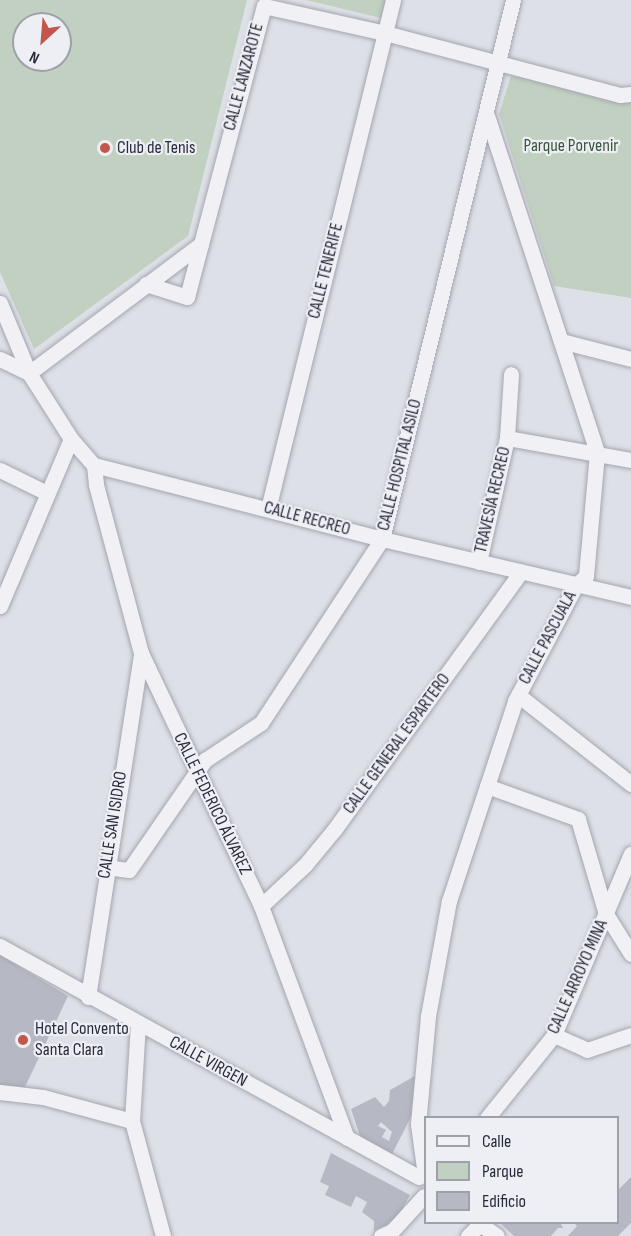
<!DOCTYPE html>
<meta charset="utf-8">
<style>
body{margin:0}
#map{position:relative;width:631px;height:1236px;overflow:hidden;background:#dee0e7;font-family:"Sofia Sans Condensed",sans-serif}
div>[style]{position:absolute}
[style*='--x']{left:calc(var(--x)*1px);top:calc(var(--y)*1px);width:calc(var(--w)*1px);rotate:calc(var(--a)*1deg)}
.green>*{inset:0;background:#c1d0c0}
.building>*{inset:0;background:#b6b8c3}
.roads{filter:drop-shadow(0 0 2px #a4a6b0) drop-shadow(0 0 2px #a4a6b0)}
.minor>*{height:15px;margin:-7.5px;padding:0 7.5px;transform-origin:7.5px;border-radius:7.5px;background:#f1f1f5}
.dots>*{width:16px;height:16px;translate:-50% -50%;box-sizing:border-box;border:3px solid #eeeff4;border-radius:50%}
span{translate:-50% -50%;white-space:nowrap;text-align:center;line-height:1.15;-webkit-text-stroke:4.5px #eeeff4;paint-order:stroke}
.street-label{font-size:18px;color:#292c3c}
.park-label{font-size:18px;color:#375739}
.poi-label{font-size:18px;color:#292c3c}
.left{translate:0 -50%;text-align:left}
.legend{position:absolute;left:424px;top:1116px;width:195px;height:108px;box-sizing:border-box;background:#eeeff4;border:2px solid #9fa1aa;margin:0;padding:8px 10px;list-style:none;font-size:18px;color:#292c3c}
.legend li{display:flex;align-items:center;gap:12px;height:30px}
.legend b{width:30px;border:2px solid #9fa1aa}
.north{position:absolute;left:12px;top:12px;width:60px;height:60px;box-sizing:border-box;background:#eeeff4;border:2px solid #9fa1aa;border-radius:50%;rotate:206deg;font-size:16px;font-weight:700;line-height:24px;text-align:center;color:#292c3c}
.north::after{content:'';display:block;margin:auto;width:21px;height:27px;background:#c2564d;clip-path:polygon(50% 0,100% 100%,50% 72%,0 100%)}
</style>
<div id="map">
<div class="green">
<i style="clip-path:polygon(evenodd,0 0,247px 0,188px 236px,34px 349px,0 272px,0 0,24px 24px,60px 24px,60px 60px,24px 60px,24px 24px)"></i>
<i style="clip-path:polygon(306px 0,386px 0,381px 18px)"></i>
<i style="clip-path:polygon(511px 76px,631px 95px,631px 298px,554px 286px,499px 114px)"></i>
</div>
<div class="building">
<i style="clip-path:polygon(0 955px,68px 996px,25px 1087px,0 1085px)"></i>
<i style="clip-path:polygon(evenodd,415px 1076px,411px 1117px,392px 1154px,360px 1136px,351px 1109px,375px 1097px,384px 1107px,389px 1101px,390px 1090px,415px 1076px,381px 1122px,392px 1132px,389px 1141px,382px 1137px,386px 1130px,378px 1126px,381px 1122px)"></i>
<i style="clip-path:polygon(331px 1153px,410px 1195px,396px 1220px,374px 1231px,374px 1221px,362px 1212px,367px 1202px,356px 1196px,351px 1207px,325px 1195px,329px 1186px,320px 1182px)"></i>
<i style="clip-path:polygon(631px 1177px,631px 1223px,618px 1236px,568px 1236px,577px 1226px,573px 1222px,618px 1222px,618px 1190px)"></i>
<i style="clip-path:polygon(499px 1222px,560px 1222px,563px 1228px,558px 1228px,551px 1236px,514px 1236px)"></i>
</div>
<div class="roads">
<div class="minor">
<i style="--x:146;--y:284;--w:43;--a:17.6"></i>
<i style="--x:187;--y:297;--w:55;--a:-75.2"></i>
<i style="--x:0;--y:303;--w:76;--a:67.5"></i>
<i style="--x:29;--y:373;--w:78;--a:57.5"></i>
<i style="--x:71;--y:439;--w:35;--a:49"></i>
<i style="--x:94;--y:465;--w:297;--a:14.4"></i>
<i style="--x:382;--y:539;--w:256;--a:13.1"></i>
<i style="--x:561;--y:341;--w:72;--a:14.4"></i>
<i style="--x:0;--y:359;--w:32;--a:26"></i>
<i style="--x:29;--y:373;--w:215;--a:-36.9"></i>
<i style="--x:201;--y:244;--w:246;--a:-75.2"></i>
<i style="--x:264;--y:6;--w:124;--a:12.6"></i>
<i style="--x:385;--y:33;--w:243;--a:14.8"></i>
<i style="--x:620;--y:95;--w:11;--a:-5"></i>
<i style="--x:507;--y:438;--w:64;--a:-86.4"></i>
<i style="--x:94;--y:465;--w:20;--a:84"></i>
<i style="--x:96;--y:485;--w:174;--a:75"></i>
<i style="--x:141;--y:653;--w:280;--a:64.6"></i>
<i style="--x:261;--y:906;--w:247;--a:69.7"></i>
<i style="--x:0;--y:470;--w:52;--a:26.1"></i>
<i style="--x:268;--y:509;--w:524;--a:-76.2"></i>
<i style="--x:479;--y:562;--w:127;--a:-77.3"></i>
<i style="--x:507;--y:438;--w:126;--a:10.1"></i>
<i style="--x:0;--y:606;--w:181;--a:-67"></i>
<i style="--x:518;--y:695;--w:144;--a:38.2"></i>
<i style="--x:487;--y:786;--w:97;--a:19.9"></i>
<i style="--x:578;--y:819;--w:99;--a:73.6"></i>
<i style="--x:606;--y:914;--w:47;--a:58"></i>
<i style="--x:107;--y:867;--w:22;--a:8"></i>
<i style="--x:129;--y:870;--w:134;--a:-55.4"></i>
<i style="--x:205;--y:760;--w:67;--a:-33.5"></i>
<i style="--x:261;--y:723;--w:220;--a:-56.7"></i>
<i style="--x:382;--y:539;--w:555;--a:-76.34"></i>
<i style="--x:261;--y:906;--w:60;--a:-43"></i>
<i style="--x:305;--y:865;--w:45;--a:-50.4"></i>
<i style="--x:334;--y:830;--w:319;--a:-54.1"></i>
<i style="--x:0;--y:946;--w:478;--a:28.9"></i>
<i style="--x:88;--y:997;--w:348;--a:-81.2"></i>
<i style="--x:554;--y:1035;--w:36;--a:24"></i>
<i style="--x:587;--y:1050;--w:46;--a:-18.8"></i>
<i style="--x:0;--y:1092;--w:43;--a:6.6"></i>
<i style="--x:43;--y:1097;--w:92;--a:15.1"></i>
<i style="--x:132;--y:1121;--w:97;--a:-86.5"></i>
<i style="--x:487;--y:1118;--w:107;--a:-51.1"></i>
<i style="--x:554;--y:1035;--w:197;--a:-67"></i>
<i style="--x:132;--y:1121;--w:119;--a:74.9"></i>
<i style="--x:424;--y:1168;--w:44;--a:-97.8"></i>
<i style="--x:418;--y:1124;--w:108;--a:-84.7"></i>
<i style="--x:428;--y:1016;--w:117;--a:-79.7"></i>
<i style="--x:449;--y:901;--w:211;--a:-71.7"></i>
<i style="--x:515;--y:701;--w:131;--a:-62.3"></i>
<i style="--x:576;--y:585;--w:13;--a:-42"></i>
<i style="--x:586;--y:576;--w:124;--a:-84.9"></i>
<i style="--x:597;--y:452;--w:354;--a:-108.1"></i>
<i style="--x:477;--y:1222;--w:24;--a:35"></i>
<i style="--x:381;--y:1236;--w:12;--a:-24"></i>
<i style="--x:392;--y:1231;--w:47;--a:-47.6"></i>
<i style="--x:468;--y:1236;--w:16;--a:-45"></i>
</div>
</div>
<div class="dots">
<i style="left:105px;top:148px;background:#c2564d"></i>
<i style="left:23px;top:1040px;background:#c2564d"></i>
</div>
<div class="street-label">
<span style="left:244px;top:77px;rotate:-75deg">CALLE LANZAROTE</span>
<span style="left:326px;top:271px;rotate:-76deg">CALLE TENERIFE</span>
<span style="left:400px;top:465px;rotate:-76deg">CALLE HOSPITAL ASILO</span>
<span style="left:493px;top:500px;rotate:-77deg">TRAVESÍA RECREO</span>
<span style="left:307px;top:519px;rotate:15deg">CALLE RECREO</span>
<span style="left:548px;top:638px;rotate:-62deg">CALLE PASCUALA</span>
<span style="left:397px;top:744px;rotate:-54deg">CALLE GENERAL ESPARTERO</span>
<span style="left:212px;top:804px;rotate:64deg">CALLE FEDERICO ÁLVAREZ</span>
<span style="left:113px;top:825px;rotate:-81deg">CALLE SAN ISIDRO</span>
<span style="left:578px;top:977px;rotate:-66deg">CALLE ARROYO MINA</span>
<span style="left:208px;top:1062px;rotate:29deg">CALLE VIRGEN</span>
</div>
<div class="park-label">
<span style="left:571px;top:146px">Parque Porvenir</span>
</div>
<div class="poi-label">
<span class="left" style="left:117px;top:148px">Club de Tenis</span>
<span class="left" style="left:35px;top:1040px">Hotel Convento<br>Santa Clara</span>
</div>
<ul class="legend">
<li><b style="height:8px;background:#f1f1f5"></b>Calle</li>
<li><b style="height:16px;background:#c1d0c0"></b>Parque</li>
<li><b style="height:16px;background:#b6b8c3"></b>Edificio</li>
</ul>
<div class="north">N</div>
</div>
